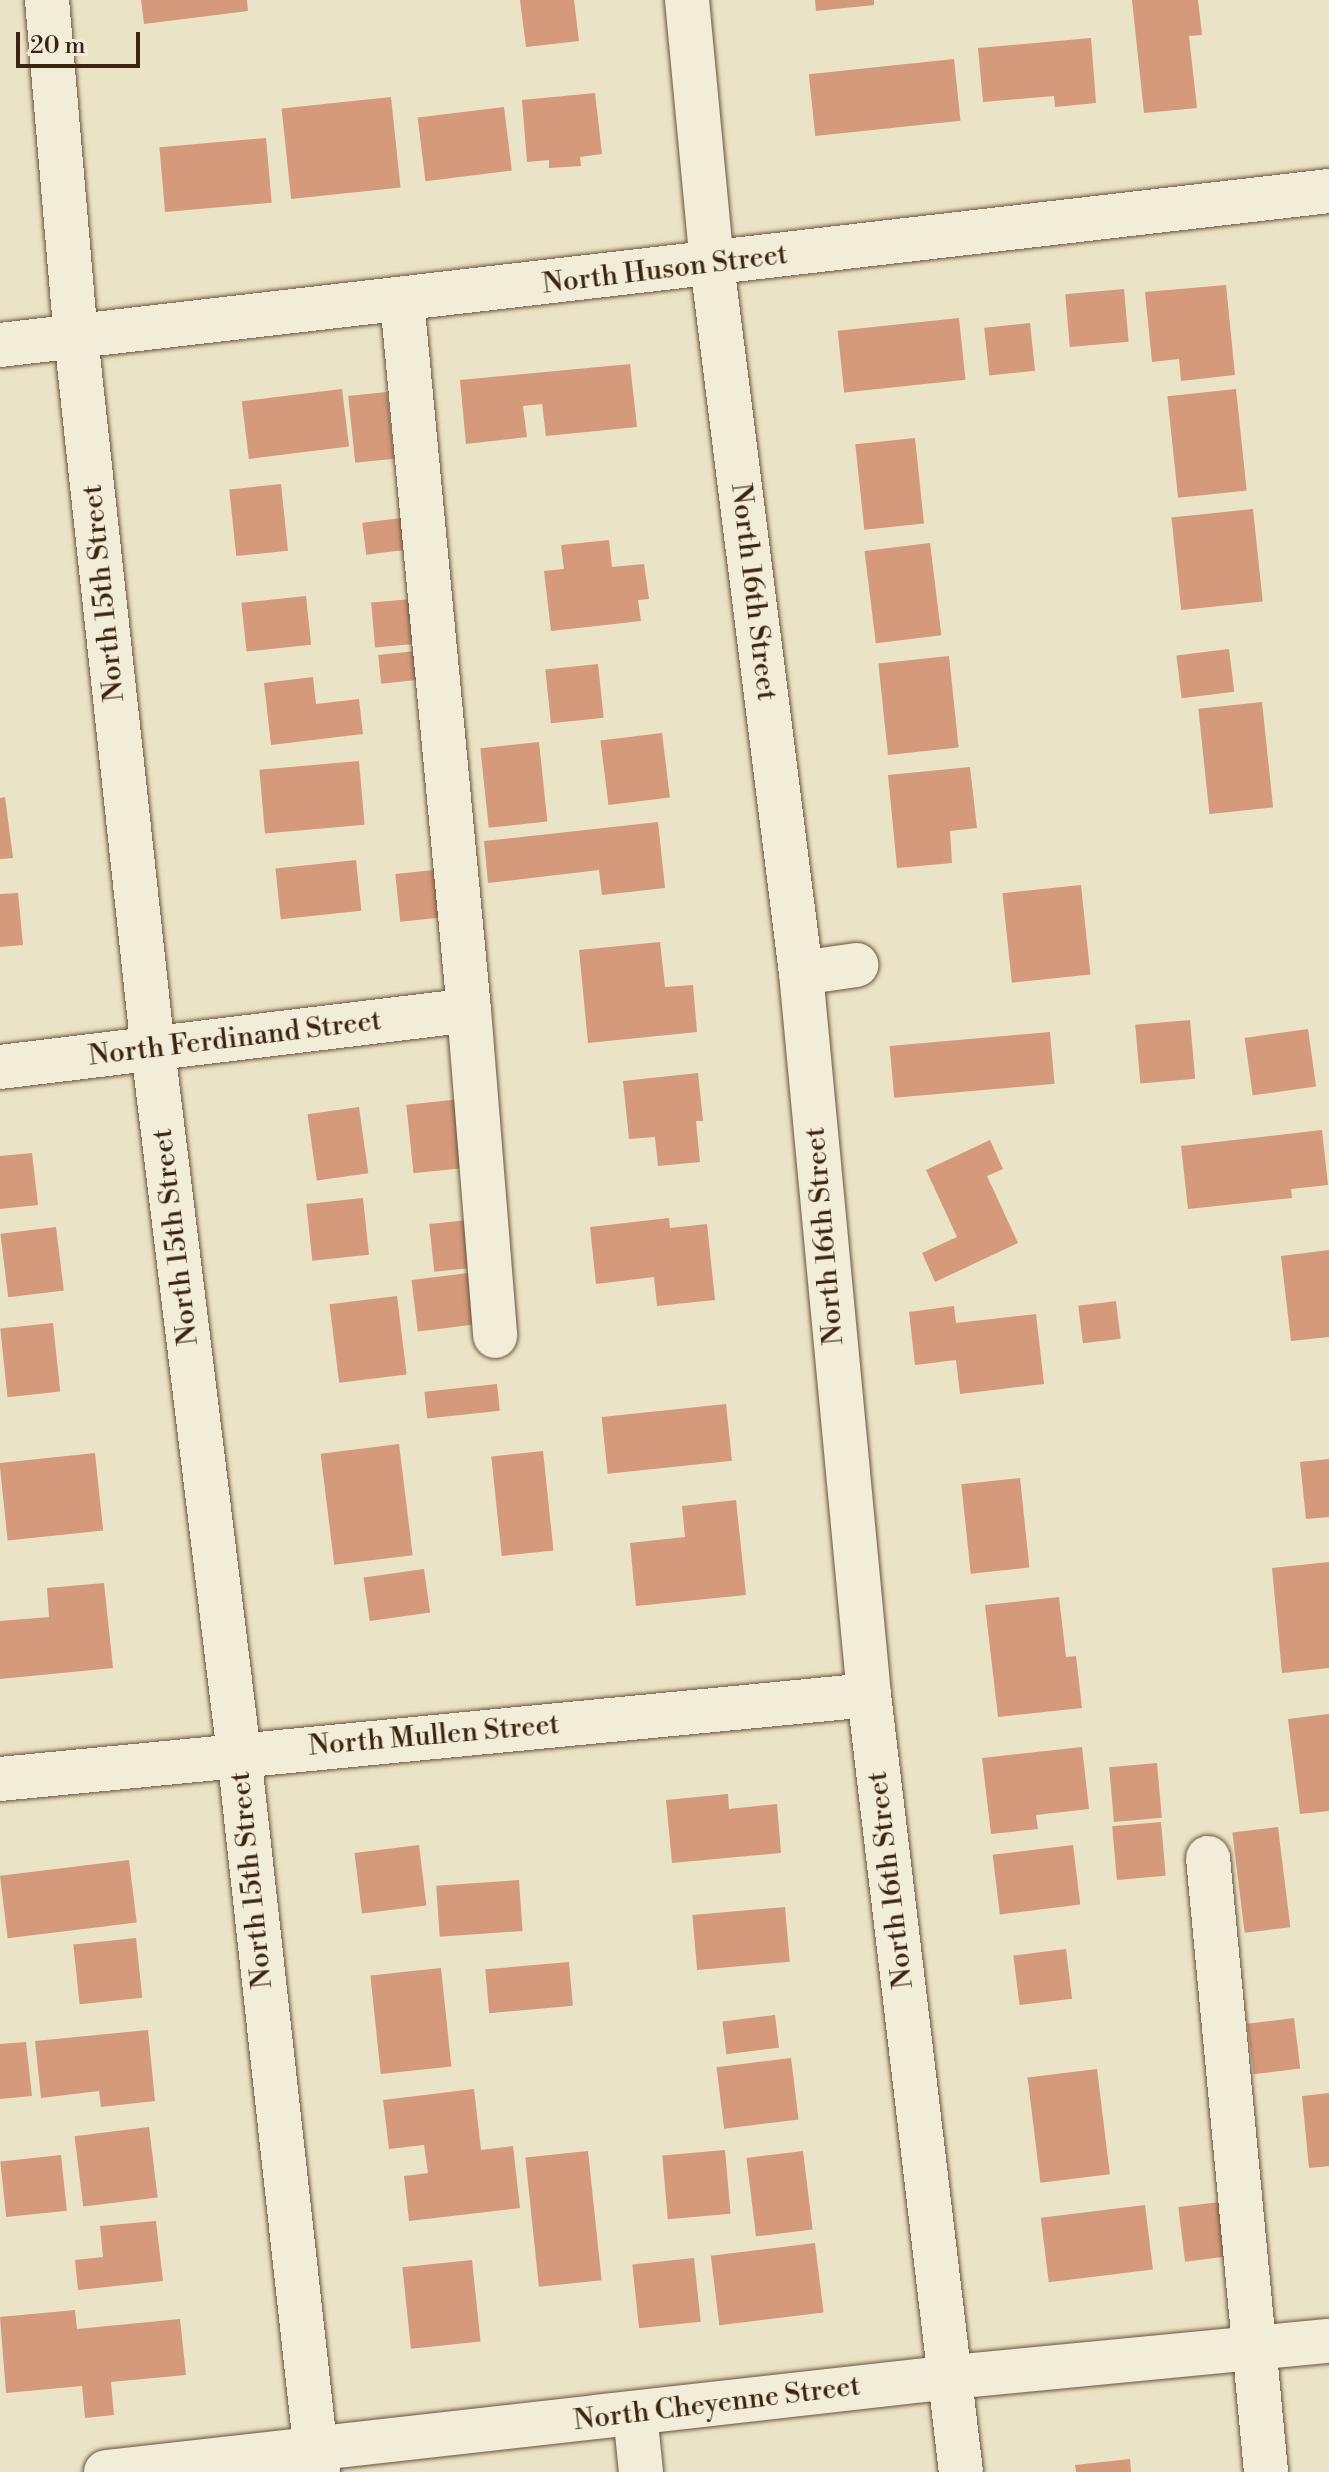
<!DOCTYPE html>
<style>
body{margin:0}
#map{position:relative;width:1329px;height:2472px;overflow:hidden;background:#ebe3c5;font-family:"Libre Bodoni",serif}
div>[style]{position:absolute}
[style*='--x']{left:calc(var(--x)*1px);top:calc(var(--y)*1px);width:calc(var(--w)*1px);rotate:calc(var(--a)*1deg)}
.building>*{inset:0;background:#d5997c;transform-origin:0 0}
.roads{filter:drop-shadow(0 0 2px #68533c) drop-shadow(0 0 2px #68533c)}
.minor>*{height:44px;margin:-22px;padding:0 22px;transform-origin:22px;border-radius:22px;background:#f2edd9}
span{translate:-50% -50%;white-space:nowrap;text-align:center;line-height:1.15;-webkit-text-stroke:7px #f2edd9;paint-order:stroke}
.street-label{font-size:28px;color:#3d230f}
.scale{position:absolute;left:16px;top:32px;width:124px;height:36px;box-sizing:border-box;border:4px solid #3d230f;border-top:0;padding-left:10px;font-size:24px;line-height:28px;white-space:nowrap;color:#3d230f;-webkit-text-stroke:6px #f2edd9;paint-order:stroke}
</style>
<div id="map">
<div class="building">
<i style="clip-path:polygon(141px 0,247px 0,248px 11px,144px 24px)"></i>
<i style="clip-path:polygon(520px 0,574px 0,579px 41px,526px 47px)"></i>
<i style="clip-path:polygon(815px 0,874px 0,874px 5px,816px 11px)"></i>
<i style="clip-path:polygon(1132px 0,1198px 0,1202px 35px,1189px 36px,1197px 108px,1144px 113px)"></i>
<i style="clip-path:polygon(1091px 38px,1096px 103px,1055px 107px,1054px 96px,983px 102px,978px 48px)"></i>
<i style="left:954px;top:59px;width:62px;height:146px;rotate:84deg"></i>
<i style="clip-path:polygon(595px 93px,602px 154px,580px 157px,581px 166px,549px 168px,549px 160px,527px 162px,522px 100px)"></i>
<i style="left:391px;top:97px;width:91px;height:110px;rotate:84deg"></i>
<i style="left:504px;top:107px;width:64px;height:87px;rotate:83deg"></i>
<i style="left:266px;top:138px;width:65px;height:107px;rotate:85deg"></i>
<i style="clip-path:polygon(1226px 285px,1235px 375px,1181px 381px,1179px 359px,1152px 362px,1145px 292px)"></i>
<i style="left:1124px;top:289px;width:53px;height:59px;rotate:85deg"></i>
<i style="left:959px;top:318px;width:62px;height:122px;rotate:84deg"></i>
<i style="left:1030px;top:323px;width:48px;height:46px;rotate:84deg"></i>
<i style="clip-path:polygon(630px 364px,637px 427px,546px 436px,542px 404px,523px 406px,527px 437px,466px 444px,460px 380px)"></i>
<i style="left:342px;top:389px;width:58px;height:101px;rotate:83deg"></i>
<i style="left:1236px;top:389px;width:102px;height:69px;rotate:84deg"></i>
<i style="left:387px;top:392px;width:67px;height:39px;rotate:84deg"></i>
<i style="left:915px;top:438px;width:86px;height:60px;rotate:84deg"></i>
<i style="left:281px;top:484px;width:67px;height:52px;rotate:84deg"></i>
<i style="left:1253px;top:509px;width:93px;height:82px;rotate:84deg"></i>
<i style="left:402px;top:518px;width:32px;height:40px;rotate:83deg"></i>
<i style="clip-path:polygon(609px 540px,612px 567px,644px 564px,649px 599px,638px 600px,641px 621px,551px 631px,544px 571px,564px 569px,561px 545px)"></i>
<i style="left:930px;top:543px;width:93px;height:66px;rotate:83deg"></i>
<i style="left:306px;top:596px;width:49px;height:65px;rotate:84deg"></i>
<i style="left:412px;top:599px;width:45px;height:41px;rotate:85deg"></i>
<i style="left:1229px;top:649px;width:43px;height:53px;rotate:83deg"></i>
<i style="left:416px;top:651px;width:29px;height:38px;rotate:84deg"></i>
<i style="left:949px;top:656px;width:92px;height:71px;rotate:84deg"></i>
<i style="left:598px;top:664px;width:54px;height:53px;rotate:84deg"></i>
<i style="clip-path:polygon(313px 677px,316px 704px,359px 699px,363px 734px,271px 745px,264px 683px)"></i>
<i style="left:1262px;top:702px;width:106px;height:64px;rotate:84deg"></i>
<i style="left:662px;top:733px;width:65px;height:62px;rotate:83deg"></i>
<i style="left:539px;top:742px;width:80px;height:59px;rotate:84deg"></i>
<i style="left:359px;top:761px;width:64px;height:100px;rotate:85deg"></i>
<i style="clip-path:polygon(970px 767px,977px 828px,950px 831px,952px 863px,897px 868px,888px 775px)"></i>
<i style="clip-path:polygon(5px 797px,13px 858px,0 859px,0 798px)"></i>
<i style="clip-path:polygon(658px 822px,665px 888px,602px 895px,599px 870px,488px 883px,484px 841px)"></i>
<i style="left:356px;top:860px;width:51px;height:81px;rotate:84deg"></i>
<i style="left:443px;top:869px;width:48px;height:48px;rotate:84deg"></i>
<i style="left:1081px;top:885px;width:90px;height:79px;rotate:84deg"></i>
<i style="clip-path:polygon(18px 893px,23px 945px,0 947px,0 894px)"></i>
<i style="clip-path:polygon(660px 942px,665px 987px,693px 985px,697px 1032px,588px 1043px,579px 950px)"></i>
<i style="left:1190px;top:1020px;width:59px;height:55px;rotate:85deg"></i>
<i style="left:1308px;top:1029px;width:58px;height:64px;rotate:82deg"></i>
<i style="left:1050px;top:1032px;width:52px;height:161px;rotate:85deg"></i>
<i style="clip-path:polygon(698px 1073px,703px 1121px,696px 1121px,700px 1162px,658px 1166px,655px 1137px,629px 1139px,623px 1081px)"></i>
<i style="left:461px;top:1099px;width:69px;height:55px;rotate:84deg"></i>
<i style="left:359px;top:1107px;width:67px;height:52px;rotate:82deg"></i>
<i style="clip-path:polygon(1322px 1130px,1328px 1185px,1291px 1189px,1292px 1198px,1188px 1209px,1181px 1146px)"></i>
<i style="clip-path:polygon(990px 1140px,1003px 1169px,987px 1176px,1018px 1243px,935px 1282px,922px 1253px,957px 1237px,926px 1170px)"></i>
<i style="clip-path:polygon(32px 1153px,38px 1205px,0 1209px,0 1156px)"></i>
<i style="left:363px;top:1198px;width:57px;height:57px;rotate:84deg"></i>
<i style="clip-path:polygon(669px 1218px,670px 1228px,707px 1224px,715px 1300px,657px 1306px,654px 1277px,596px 1284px,590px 1227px)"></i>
<i style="left:468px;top:1220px;width:48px;height:39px;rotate:84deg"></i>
<i style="left:56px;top:1227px;width:64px;height:56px;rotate:83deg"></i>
<i style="clip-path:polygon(1329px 1250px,1329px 1337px,1291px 1341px,1281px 1256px)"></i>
<i style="left:476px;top:1272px;width:52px;height:65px;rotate:83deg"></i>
<i style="left:397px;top:1296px;width:79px;height:68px;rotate:83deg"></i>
<i style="left:1116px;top:1301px;width:38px;height:38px;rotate:83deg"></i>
<i style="clip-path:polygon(954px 1306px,956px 1323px,1036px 1314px,1044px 1384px,960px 1394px,956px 1360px,915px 1365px,909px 1312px)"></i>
<i style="left:53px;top:1323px;width:69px;height:53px;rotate:84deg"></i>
<i style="left:497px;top:1384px;width:27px;height:73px;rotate:84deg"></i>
<i style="left:726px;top:1404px;width:57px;height:125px;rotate:84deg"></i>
<i style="left:399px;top:1444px;width:112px;height:79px;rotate:83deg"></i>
<i style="left:543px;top:1451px;width:100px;height:52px;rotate:84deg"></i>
<i style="left:95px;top:1453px;width:78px;height:96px;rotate:84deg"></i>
<i style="clip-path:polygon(1329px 1459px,1329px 1517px,1306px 1519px,1300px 1462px)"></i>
<i style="left:1020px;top:1478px;width:90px;height:59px;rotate:84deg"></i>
<i style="clip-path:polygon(736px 1500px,746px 1595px,636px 1606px,630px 1543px,685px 1537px,682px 1506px)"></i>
<i style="clip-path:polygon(1329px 1562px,1329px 1668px,1282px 1673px,1272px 1568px)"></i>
<i style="left:424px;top:1569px;width:44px;height:61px;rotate:82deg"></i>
<i style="clip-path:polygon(104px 1583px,113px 1668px,0 1679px,0 1621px,49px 1617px,47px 1588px)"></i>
<i style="clip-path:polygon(1059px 1597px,1066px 1657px,1076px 1656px,1082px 1708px,998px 1717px,985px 1605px)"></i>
<i style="clip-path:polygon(1329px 1714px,1329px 1811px,1300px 1814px,1288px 1719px)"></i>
<i style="clip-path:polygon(1082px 1747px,1089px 1809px,1036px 1815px,1038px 1829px,991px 1834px,982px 1758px)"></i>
<i style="left:1157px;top:1763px;width:55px;height:48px;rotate:85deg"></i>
<i style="clip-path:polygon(728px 1794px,729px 1809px,777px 1804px,781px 1853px,672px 1863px,666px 1800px)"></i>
<i style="left:1161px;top:1822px;width:54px;height:49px;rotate:85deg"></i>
<i style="left:1278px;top:1827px;width:101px;height:46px;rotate:83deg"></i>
<i style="left:419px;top:1845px;width:61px;height:65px;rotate:83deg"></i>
<i style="left:1073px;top:1845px;width:60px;height:81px;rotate:83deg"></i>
<i style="left:129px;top:1860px;width:63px;height:130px;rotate:83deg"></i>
<i style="left:519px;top:1880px;width:51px;height:83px;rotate:86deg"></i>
<i style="left:785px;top:1907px;width:55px;height:93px;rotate:85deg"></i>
<i style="left:136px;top:1938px;width:60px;height:63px;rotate:84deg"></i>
<i style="left:1066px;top:1949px;width:50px;height:53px;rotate:83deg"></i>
<i style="left:569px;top:1962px;width:44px;height:84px;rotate:85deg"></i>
<i style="left:441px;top:1968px;width:99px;height:71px;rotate:84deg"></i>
<i style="left:775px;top:2015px;width:33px;height:53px;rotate:83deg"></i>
<i style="left:1294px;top:2018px;width:51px;height:47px;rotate:83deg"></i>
<i style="clip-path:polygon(148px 2030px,155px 2101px,101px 2107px,99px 2091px,41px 2098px,35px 2041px)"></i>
<i style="clip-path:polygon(26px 2042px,32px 2096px,0 2099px,0 2044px)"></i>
<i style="left:791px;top:2058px;width:62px;height:75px;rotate:83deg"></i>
<i style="left:1097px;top:2069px;width:106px;height:70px;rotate:83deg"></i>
<i style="clip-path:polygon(474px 2089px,481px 2150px,513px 2146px,520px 2208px,409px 2221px,404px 2176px,428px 2173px,424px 2145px,389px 2149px,383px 2100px)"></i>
<i style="clip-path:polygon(1329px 2093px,1329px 2166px,1309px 2168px,1302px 2096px)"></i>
<i style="left:149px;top:2127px;width:71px;height:75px;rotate:83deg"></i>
<i style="left:725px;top:2150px;width:64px;height:63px;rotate:85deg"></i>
<i style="left:588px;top:2151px;width:130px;height:63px;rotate:84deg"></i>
<i style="left:803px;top:2151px;width:79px;height:57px;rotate:83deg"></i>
<i style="left:61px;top:2155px;width:56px;height:61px;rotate:84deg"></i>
<i style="left:1220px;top:2202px;width:55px;height:42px;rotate:83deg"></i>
<i style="left:1145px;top:2205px;width:65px;height:105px;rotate:83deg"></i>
<i style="clip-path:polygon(156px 2221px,163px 2281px,78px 2290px,75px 2260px,103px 2257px,100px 2226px)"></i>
<i style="left:815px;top:2243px;width:70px;height:105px;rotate:83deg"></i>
<i style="left:694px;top:2258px;width:64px;height:62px;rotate:84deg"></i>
<i style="left:472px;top:2260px;width:82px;height:70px;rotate:84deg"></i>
<i style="clip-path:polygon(75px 2310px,77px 2329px,180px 2319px,186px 2375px,111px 2382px,114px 2415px,85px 2418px,82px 2386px,6px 2393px,0 2317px)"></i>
<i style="clip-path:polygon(1130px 2459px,1131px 2472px,1076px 2472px,1075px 2465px)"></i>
</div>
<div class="roads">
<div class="minor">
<i style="--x:47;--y:0;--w:338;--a:85.1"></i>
<i style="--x:76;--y:337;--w:717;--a:83.84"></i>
<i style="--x:153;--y:1050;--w:709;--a:83.04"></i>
<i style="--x:239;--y:1754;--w:722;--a:83.72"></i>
<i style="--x:687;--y:0;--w:265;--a:84.6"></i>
<i style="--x:712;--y:264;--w:715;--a:82.85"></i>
<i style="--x:801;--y:973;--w:725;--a:84.62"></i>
<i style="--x:869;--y:1695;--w:782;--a:83.25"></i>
<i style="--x:402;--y:300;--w:713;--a:84.61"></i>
<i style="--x:469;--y:1010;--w:327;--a:85.4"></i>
<i style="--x:0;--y:345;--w:1338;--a:-6.61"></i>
<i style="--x:801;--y:973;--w:56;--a:-8.3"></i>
<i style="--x:0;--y:1067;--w:472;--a:-6.9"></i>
<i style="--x:0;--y:1779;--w:873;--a:-5.52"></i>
<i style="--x:1208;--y:1858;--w:617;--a:84.6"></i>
<i style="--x:635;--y:2413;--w:59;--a:84.2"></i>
<i style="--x:106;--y:2472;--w:851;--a:-6.41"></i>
<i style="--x:952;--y:2377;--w:379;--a:-5.5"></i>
</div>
</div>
<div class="street-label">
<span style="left:665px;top:270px;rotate:-7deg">North Huson Street</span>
<span style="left:753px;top:592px;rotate:83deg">North 16th Street</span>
<span style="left:104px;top:593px;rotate:-96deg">North 15th Street</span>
<span style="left:235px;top:1039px;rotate:-7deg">North Ferdinand Street</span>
<span style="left:825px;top:1236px;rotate:-95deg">North 16th Street</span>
<span style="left:176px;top:1237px;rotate:-97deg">North 15th Street</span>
<span style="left:434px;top:1736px;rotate:-5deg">North Mullen Street</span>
<span style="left:252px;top:1880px;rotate:-96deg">North 15th Street</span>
<span style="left:891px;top:1880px;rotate:-97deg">North 16th Street</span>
<span style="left:717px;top:2404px;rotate:-7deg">North Cheyenne Street</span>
</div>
<div class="scale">20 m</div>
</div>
